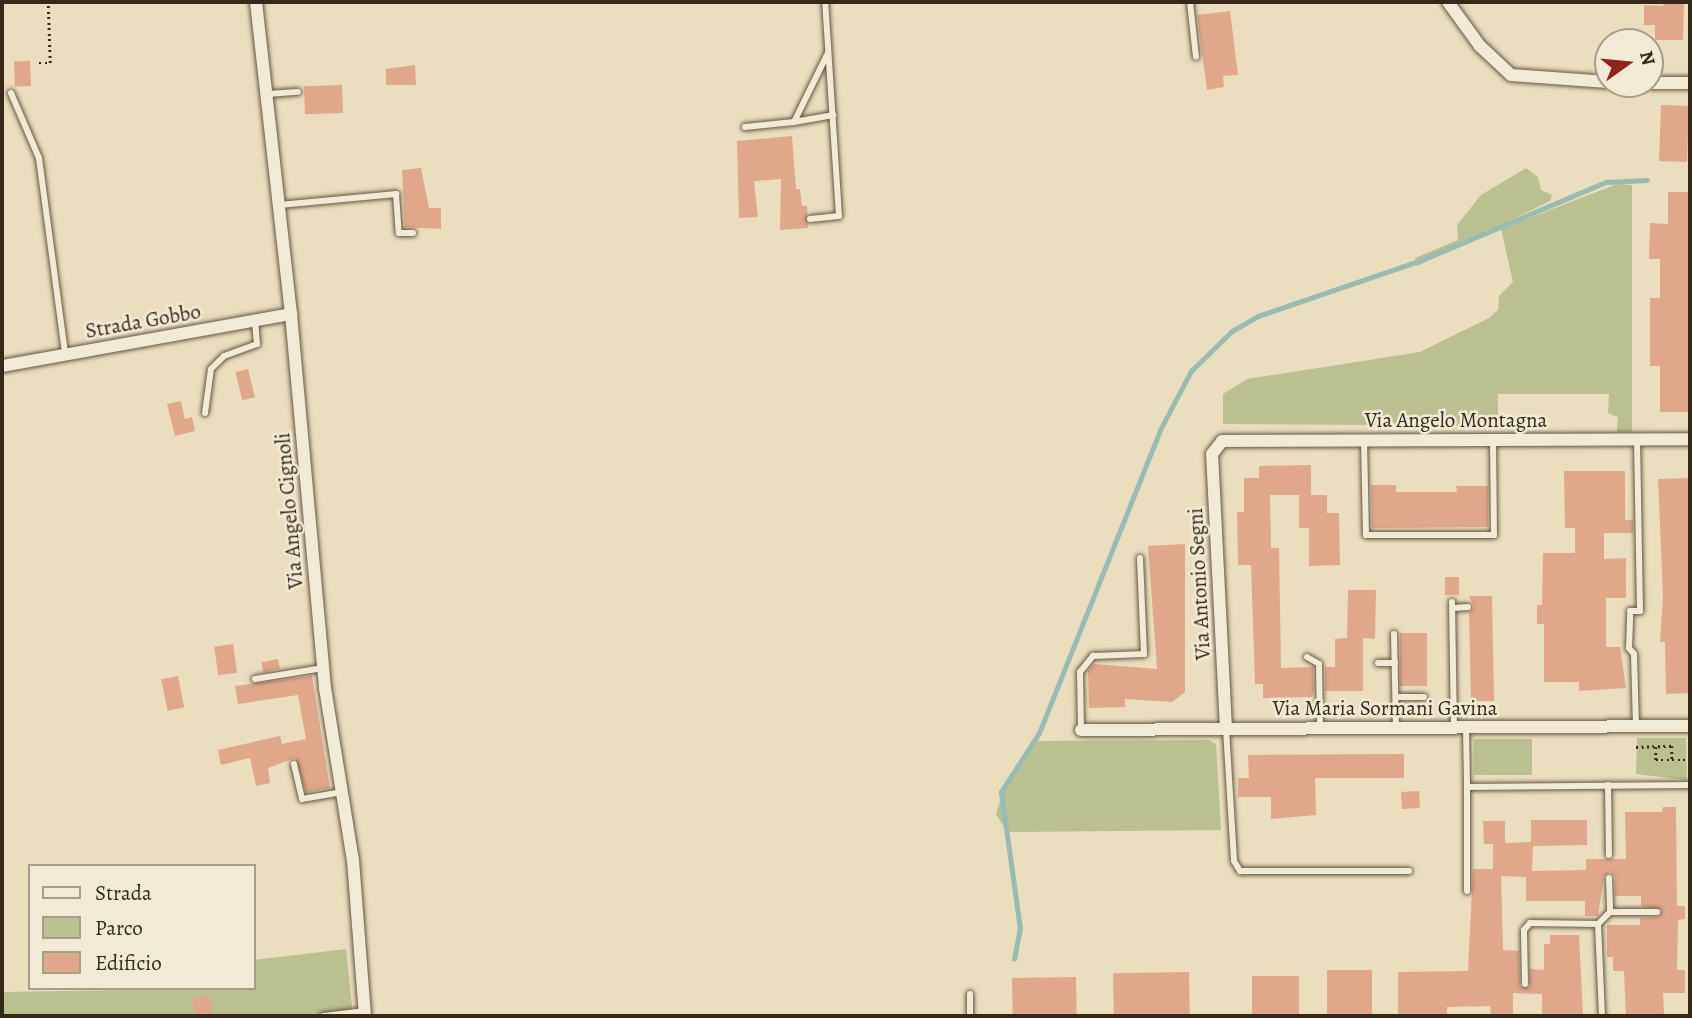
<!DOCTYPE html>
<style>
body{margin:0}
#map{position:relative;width:1692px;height:1018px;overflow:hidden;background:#eadebe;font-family:Alegreya,serif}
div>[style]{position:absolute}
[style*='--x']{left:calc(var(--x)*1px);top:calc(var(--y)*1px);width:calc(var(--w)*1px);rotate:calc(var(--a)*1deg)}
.green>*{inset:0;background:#bac08f;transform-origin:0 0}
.stream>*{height:4.5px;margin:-2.25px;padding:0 2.25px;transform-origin:2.25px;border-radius:2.25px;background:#98bcb3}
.building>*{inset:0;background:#e1a78b;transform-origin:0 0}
.path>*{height:2.5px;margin-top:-1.25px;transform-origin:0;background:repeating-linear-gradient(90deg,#37291a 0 2px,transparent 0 5.5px)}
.roads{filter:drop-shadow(0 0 2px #645643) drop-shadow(0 0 2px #645643)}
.lane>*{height:6px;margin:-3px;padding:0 3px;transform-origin:3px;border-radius:3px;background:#f1ead5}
.street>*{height:12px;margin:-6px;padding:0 6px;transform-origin:6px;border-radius:6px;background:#f1ead5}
span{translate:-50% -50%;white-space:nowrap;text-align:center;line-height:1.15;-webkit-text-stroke:5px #f1ead5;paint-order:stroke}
.street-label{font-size:21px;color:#37291a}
.frame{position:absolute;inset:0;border:4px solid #37291a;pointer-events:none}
.legend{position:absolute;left:28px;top:864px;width:228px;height:126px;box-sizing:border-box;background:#f1ead5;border:2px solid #a79d8a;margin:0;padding:9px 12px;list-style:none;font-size:21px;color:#37291a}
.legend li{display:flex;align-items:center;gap:14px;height:35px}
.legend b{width:35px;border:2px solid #a79d8a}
.north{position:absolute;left:1594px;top:28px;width:70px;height:70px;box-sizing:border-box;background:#f1ead5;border:2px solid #a79d8a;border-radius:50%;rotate:75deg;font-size:19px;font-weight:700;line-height:28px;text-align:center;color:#37291a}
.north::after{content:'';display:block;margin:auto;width:24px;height:32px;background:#8f2418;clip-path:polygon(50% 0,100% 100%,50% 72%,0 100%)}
</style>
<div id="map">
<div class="green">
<i style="clip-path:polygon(1526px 168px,1538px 177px,1541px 190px,1552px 195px,1550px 201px,1417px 266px,1415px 258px,1458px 240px,1457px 225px,1481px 195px)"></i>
<i style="clip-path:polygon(1617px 184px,1632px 185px,1632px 432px,1617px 432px,1618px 417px,1608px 413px,1609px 394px,1498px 394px,1498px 426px,1223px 424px,1223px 394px,1247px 379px,1420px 352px,1489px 318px,1498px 310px,1499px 296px,1513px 282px,1501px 229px)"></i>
<i style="clip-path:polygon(1637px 738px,1686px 738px,1687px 780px,1636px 774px)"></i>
<i style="left:1532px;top:739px;width:36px;height:58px;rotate:90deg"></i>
<i style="clip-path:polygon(1209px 740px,1216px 744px,1221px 830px,1007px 832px,996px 814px,1003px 791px,1035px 741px)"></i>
<i style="clip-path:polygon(346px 949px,353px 1016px,2px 1016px,2px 992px,254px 988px,254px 960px)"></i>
</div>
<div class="stream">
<i style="--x:1014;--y:959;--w:31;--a:-79"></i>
<i style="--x:1020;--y:929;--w:138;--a:-97.9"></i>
<i style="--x:1001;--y:792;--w:70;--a:-57.2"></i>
<i style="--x:1039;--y:733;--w:326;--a:-68.2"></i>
<i style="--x:1160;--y:430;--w:67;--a:-62.3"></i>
<i style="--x:1191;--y:371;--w:57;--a:-44.3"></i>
<i style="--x:1232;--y:331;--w:30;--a:-30"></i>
<i style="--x:1258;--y:316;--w:173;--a:-18.9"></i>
<i style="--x:1422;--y:260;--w:200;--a:-23"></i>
<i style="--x:1606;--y:182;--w:41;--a:-2.8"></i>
</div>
<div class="building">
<i style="clip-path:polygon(1664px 2px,1684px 2px,1683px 40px,1655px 40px,1655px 25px,1644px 25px,1644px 5px,1663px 6px)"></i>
<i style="clip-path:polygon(1230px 11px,1238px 75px,1223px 76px,1224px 87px,1207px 90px,1197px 15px)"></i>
<i style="left:30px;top:61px;width:25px;height:16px;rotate:88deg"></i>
<i style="clip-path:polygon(415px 65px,416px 85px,386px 85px,386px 69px)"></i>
<i style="left:342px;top:85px;width:28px;height:38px;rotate:88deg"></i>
<i style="left:1661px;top:105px;width:28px;height:56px;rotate:2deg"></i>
<i style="clip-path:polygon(792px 136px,796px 189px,800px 189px,802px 206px,807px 206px,808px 228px,780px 230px,781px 179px,754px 181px,758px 217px,739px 218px,737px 141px)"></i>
<i style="clip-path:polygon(421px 168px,429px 208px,441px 208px,441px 229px,405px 227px,402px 170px)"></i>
<i style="clip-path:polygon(1668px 192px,1690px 192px,1690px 412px,1660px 412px,1660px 366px,1650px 366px,1650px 298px,1660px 298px,1660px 259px,1649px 259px,1650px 223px,1668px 224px)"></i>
<i style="left:248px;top:369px;width:29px;height:13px;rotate:76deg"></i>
<i style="clip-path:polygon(181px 401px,185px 419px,192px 417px,195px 431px,175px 436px,167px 404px)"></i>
<i style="clip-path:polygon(1311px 465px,1311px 495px,1327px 495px,1327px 513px,1339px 513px,1340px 565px,1309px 566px,1309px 528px,1299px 528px,1299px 495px,1270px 495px,1271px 548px,1279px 548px,1281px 668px,1313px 667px,1314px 691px,1312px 697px,1263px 698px,1263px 684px,1255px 684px,1251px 565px,1238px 565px,1237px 512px,1244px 512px,1244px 478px,1259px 478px,1259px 466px)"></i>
<i style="clip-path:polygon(1564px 471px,1625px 471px,1625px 520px,1633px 520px,1633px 533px,1604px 533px,1604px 559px,1626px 558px,1626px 598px,1606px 598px,1606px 647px,1620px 647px,1626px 688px,1579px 691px,1579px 682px,1544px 682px,1544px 624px,1537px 624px,1537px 605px,1542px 605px,1543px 553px,1575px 553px,1575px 528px,1565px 528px)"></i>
<i style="clip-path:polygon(1690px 478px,1690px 693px,1666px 694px,1665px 642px,1660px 642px,1663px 596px,1658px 479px)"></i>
<i style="clip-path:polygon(1371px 485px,1396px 485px,1396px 492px,1457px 492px,1456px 486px,1488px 486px,1488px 527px,1372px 528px)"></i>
<i style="clip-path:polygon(1185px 544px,1185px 692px,1172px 702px,1125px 699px,1125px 707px,1089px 708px,1088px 671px,1094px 664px,1157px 669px,1148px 546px)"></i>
<i style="left:1445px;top:577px;width:14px;height:18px"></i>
<i style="clip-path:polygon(1348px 590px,1376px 590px,1375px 639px,1363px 638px,1363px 691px,1325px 691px,1325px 667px,1335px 667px,1335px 639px,1347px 638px)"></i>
<i style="clip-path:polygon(1469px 596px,1492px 596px,1494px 701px,1471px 701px,1469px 612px,1474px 607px)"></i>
<i style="left:1427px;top:633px;width:53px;height:27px;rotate:90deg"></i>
<i style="left:233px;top:644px;width:29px;height:19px;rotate:82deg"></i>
<i style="left:278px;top:659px;width:10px;height:17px;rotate:79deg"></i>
<i style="left:178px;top:676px;width:32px;height:17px;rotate:79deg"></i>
<i style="clip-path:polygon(312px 676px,330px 788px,306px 792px,295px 758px,268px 768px,270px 783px,256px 786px,250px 758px,221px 765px,218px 750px,280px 736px,282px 744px,306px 739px,298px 695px,238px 704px,235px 686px)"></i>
<i style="clip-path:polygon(1404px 754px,1404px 778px,1315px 778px,1316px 815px,1271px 819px,1271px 797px,1238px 797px,1238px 778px,1249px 778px,1248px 755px)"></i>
<i style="left:1419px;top:791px;width:17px;height:18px;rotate:87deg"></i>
<i style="clip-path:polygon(1663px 807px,1676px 807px,1677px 906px,1685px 906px,1685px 919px,1678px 920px,1677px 970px,1685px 970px,1685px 993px,1663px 993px,1664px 1014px,1626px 1016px,1624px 971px,1613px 971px,1613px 957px,1607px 957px,1607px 925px,1640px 925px,1640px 918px,1659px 917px,1662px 910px,1641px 906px,1641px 896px,1615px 896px,1615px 877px,1610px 872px,1604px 876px,1598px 916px,1585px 916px,1585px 901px,1526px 901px,1526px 877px,1501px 876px,1503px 950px,1519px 951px,1520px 986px,1530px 987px,1530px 969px,1544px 970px,1544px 944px,1550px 944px,1550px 935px,1579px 935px,1583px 1016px,1542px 1016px,1542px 994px,1513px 993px,1513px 1016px,1491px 1016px,1490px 1006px,1447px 1007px,1447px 1016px,1398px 1016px,1398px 972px,1468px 971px,1473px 869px,1493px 869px,1493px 844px,1484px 844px,1483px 821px,1505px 821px,1505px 843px,1531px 842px,1531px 820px,1587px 820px,1587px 845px,1533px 846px,1532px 871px,1586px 870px,1586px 859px,1626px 859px,1625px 812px,1662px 812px)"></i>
<i style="left:1327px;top:970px;width:45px;height:46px"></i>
<i style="left:1189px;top:972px;width:44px;height:76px;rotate:89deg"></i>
<i style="left:1299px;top:976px;width:40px;height:47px;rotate:90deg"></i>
<i style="left:1076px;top:977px;width:39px;height:64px;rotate:89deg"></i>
<i style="clip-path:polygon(210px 996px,213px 1016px,196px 1016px,192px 998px)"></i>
</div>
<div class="path">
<i style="--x:39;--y:63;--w:11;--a:0"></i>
<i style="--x:50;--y:63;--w:61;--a:-91.9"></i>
<i style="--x:1636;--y:747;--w:36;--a:-2"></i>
<i style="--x:1672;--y:746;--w:14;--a:90"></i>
<i style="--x:1656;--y:747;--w:13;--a:90"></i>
<i style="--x:1656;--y:760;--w:34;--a:0"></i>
</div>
<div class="roads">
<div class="lane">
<i style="--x:1190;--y:2;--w:55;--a:83.8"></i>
<i style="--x:11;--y:93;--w:71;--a:66.7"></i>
<i style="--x:39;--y:158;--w:198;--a:82.4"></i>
<i style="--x:267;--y:94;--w:31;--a:-4"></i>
<i style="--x:794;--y:122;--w:40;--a:-10"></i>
<i style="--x:745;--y:127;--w:49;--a:-5.8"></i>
<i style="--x:794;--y:122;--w:77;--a:-63.8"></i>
<i style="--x:279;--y:205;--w:118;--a:-5.4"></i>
<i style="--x:396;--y:194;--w:39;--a:86"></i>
<i style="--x:399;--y:233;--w:14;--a:0"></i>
<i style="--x:810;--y:219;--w:29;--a:-6"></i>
<i style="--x:839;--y:216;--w:214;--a:-93.7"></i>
<i style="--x:205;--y:413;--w:44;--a:-82.2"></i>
<i style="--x:211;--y:369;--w:18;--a:-45"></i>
<i style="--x:224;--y:356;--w:35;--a:-20"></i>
<i style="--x:257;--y:344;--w:24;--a:-95"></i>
<i style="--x:1364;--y:440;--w:95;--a:88.8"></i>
<i style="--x:1366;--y:535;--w:128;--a:0"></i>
<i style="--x:1494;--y:535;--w:95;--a:-90.6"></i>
<i style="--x:1452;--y:602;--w:125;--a:89.1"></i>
<i style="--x:1453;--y:608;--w:15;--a:-4"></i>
<i style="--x:1394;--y:634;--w:94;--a:88.8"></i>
<i style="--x:1307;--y:657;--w:14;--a:30"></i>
<i style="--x:1319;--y:664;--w:64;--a:89.1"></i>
<i style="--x:1378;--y:663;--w:17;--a:0"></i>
<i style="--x:255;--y:679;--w:69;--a:-9.2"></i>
<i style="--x:1396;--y:697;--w:28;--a:0"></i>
<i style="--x:1636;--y:726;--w:72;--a:-91.6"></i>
<i style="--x:1634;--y:654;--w:8;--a:-130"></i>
<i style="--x:1629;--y:648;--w:37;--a:-88"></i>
<i style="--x:1630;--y:611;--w:10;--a:0"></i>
<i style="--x:1640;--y:611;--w:172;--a:-91"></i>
<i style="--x:1466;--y:727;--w:60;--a:89"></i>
<i style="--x:1467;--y:787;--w:223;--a:-0.5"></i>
<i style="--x:1226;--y:729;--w:132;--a:86.5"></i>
<i style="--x:1234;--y:861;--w:12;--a:59"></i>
<i style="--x:1240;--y:871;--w:169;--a:0"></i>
<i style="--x:1081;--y:730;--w:58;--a:-91"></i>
<i style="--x:1080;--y:672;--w:21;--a:-51"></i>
<i style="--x:1093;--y:656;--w:51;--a:-2.2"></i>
<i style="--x:1144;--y:654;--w:96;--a:-92.4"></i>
<i style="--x:294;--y:764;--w:36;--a:77"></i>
<i style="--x:302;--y:799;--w:41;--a:-9.9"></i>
<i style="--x:1608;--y:785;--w:70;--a:89.2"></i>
<i style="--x:1467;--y:787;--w:104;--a:90"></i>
<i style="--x:1609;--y:878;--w:34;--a:88"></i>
<i style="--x:1598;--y:924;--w:92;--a:87.5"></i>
<i style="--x:1525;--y:984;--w:54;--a:-91.1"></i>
<i style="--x:1524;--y:930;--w:9;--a:-49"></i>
<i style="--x:1530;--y:923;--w:68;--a:0.8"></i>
<i style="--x:1598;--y:924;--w:17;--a:-45"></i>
<i style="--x:1610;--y:912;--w:47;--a:0"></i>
<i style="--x:323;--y:1016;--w:41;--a:-7"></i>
<i style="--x:970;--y:1016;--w:22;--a:-90"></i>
</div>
<div class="street">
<i style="--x:256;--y:2;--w:314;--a:83.6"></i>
<i style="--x:291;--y:314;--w:376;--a:84.8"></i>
<i style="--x:325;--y:688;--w:174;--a:80.8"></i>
<i style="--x:353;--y:860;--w:156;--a:85.6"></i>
<i style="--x:1448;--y:2;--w:54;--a:54"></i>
<i style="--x:1480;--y:46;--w:42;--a:43.1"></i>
<i style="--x:1511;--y:75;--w:97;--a:4.1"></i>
<i style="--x:1650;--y:83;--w:40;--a:0"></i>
<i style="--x:2;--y:366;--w:294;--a:-10.2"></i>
<i style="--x:1226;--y:729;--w:275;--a:-92.9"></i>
<i style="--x:1212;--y:454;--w:16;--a:-52"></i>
<i style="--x:1222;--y:441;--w:468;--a:-0.2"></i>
<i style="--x:1081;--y:730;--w:609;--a:-0.38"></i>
</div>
</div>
<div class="street-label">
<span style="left:143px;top:321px;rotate:-10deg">Strada Gobbo</span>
<span style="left:1456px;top:420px">Via Angelo Montagna</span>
<span style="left:289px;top:511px;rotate:-95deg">Via Angelo Cignoli</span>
<span style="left:1199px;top:584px;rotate:-93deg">Via Antonio Segni</span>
<span style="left:1385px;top:708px">Via Maria Sormani Gavina</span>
</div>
<div class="frame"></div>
<ul class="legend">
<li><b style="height:9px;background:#f1ead5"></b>Strada</li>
<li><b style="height:19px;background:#bac08f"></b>Parco</li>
<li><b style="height:19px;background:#e1a78b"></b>Edificio</li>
</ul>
<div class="north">N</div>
</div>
